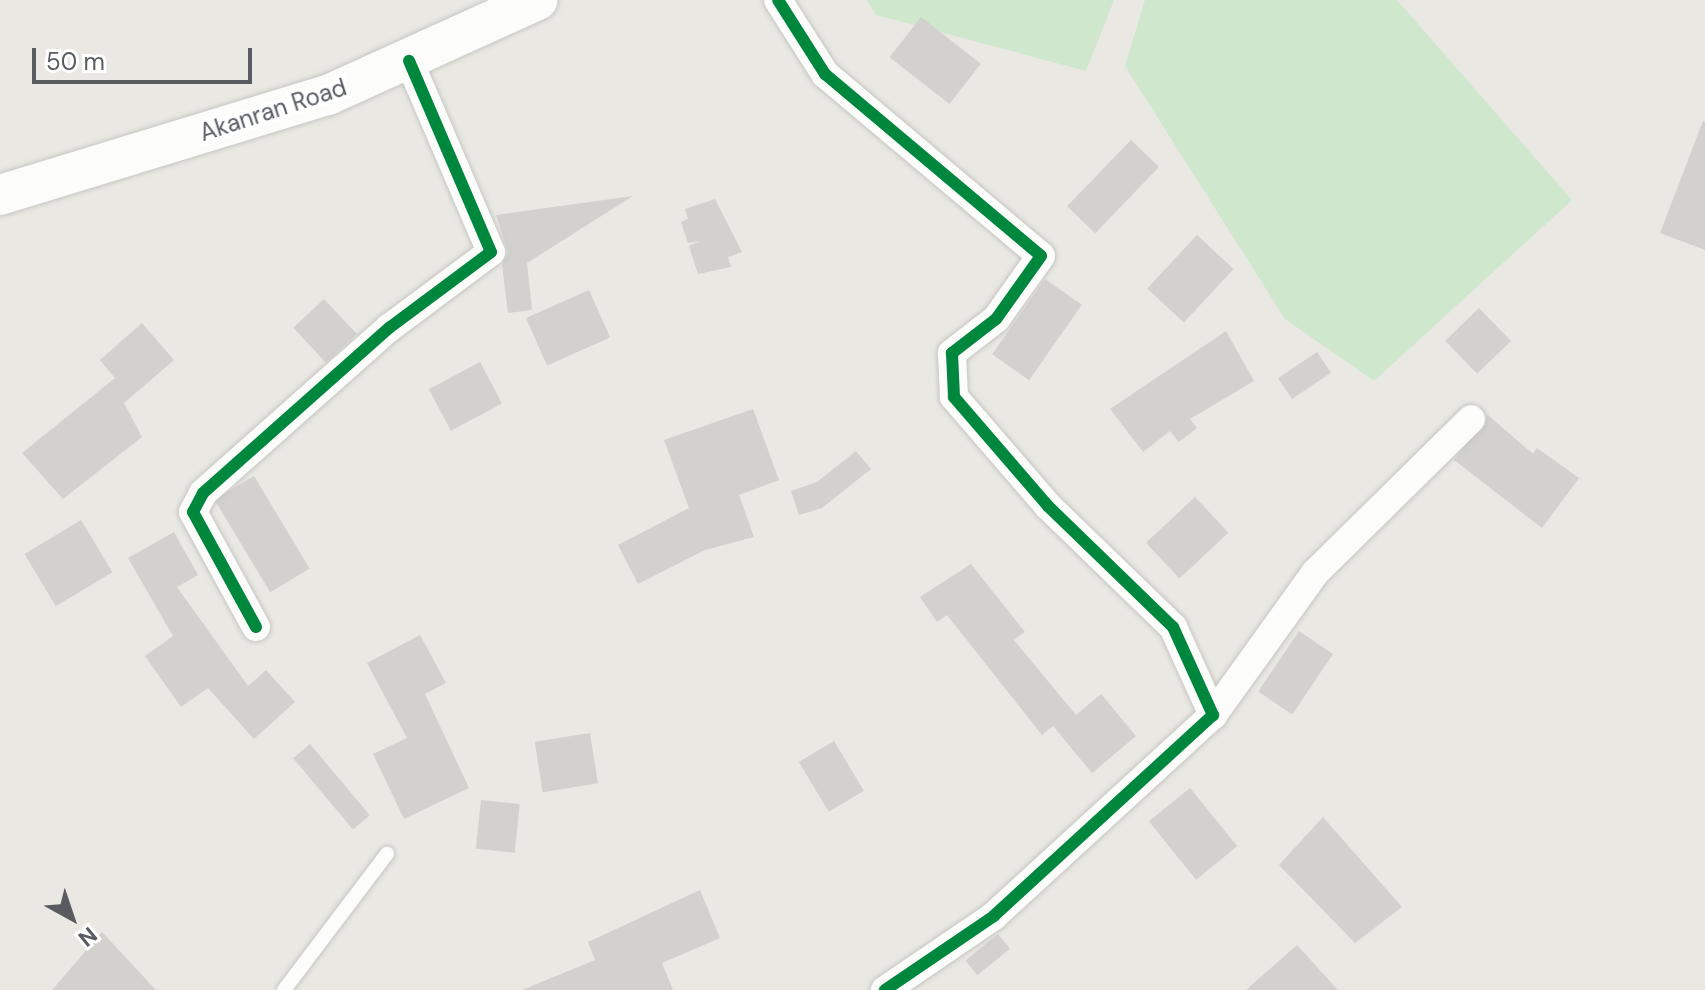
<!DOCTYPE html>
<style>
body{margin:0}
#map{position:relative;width:1705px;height:990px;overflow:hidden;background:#e9e8e2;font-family:"DM Sans",sans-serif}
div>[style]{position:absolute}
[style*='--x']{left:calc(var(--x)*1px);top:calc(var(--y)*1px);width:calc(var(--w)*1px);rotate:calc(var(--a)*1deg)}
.green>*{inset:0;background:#cfe7cd}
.building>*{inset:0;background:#d2d1cd;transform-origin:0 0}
.roads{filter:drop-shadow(0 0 2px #c5c6c4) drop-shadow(0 0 2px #c5c6c4)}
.lane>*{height:14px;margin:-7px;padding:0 7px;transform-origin:7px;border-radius:7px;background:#fcfcfb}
.street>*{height:28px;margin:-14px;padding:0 14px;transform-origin:14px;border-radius:14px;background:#fcfcfb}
.secondary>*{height:40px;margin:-20px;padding:0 20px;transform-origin:20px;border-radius:20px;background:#fcfcfb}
.cycleway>*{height:12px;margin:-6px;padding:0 6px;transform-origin:6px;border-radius:6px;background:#00873e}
span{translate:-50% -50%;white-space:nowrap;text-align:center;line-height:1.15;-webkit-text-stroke:8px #fff;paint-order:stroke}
.street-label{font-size:24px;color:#585c61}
.north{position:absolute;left:32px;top:878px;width:80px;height:80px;-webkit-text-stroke:6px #fff;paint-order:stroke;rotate:140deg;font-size:22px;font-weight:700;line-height:32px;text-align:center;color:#585c61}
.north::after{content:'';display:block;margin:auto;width:28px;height:36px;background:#585c61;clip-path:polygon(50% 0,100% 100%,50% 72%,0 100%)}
.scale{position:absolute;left:32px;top:48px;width:220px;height:36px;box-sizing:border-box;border:4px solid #585c61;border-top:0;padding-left:10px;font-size:24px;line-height:28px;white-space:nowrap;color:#585c61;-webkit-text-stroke:6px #fff;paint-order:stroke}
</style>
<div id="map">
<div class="green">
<i style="clip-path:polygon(867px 0,1114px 0,1086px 71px,876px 15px)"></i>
<i style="clip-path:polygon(1145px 0,1397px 0,1572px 200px,1374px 381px,1285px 319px,1125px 66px)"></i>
</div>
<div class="building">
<i style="left:921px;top:17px;width:76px;height:51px;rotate:38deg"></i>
<i style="clip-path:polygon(1703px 121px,1705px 122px,1705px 250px,1660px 233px)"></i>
<i style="left:1131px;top:140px;width:39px;height:92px;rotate:44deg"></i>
<i style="clip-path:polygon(633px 196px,527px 263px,532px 310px,508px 313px,502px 265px,508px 252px,496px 215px)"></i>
<i style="clip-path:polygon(715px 199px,742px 252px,728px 257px,731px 267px,698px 274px,689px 246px,700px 241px,688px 243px,681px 222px,688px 219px,685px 209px)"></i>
<i style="left:1197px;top:235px;width:50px;height:73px;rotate:43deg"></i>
<i style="left:1045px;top:279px;width:45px;height:92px;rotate:35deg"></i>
<i style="left:589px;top:290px;width:52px;height:69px;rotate:66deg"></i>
<i style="left:324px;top:299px;width:48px;height:42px;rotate:47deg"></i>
<i style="left:1479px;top:308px;width:46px;height:47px;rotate:46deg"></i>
<i style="clip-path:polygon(142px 323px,174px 360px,124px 403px,142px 437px,63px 499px,22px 453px,115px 378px,100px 360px)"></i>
<i style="clip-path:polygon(1226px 331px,1254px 381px,1190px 419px,1197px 428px,1179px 442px,1170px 431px,1143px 452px,1110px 409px)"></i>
<i style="left:1317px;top:352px;width:25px;height:47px;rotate:56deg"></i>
<i style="left:480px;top:362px;width:47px;height:58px;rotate:62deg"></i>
<i style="clip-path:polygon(753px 409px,779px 480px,739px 495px,754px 537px,705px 550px,638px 584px,618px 545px,689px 508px,664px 440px)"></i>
<i style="clip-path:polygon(1488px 415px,1533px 454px,1537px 448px,1579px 478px,1542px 528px,1454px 460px)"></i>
<i style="clip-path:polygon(856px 451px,871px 469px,822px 508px,799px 515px,791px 491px,817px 482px)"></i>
<i style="left:254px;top:476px;width:108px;height:46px;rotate:59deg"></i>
<i style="left:1195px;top:497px;width:49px;height:67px;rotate:47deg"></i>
<i style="left:81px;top:520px;width:61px;height:66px;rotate:59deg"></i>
<i style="clip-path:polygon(174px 532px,198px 575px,177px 587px,248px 686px,266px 670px,295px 702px,254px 739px,208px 688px,181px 707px,145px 656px,173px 636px,128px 558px)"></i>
<i style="clip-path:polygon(971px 564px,1025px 632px,1014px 640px,1076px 715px,1101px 694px,1136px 736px,1092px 773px,1053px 726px,1042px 735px,947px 615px,937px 622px,920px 597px)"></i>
<i style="left:1299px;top:631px;width:41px;height:73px;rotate:34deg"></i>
<i style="clip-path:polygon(420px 635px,446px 683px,425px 694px,469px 788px,404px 819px,373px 754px,407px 738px,367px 663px)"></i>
<i style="left:590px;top:733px;width:51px;height:56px;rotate:81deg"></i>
<i style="left:834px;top:741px;width:58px;height:41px;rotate:59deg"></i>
<i style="left:310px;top:744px;width:93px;height:22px;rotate:50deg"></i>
<i style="left:1190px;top:788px;width:75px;height:53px;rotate:51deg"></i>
<i style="left:481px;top:800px;width:39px;height:49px;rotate:6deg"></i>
<i style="clip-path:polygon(1323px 817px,1402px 907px,1355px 943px,1279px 865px)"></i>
<i style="clip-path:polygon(700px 890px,720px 938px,662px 963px,673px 990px,522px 990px,595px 960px,588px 942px)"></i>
<i style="clip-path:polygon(102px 932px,156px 990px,52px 990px)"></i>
<i style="left:998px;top:934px;width:19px;height:42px;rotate:51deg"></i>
<i style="clip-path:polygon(1297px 945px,1338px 990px,1246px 990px)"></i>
</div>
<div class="roads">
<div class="lane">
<i style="--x:284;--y:990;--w:171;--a:-52.9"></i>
</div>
<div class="street">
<i style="--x:778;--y:0;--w:88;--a:57.6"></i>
<i style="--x:825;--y:74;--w:282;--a:40.1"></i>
<i style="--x:1041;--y:256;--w:77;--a:125.5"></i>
<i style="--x:996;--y:319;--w:56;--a:142.3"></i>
<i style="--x:952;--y:353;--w:44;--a:87.4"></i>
<i style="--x:954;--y:397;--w:144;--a:49.2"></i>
<i style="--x:1048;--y:506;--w:174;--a:44.1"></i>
<i style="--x:1173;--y:627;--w:97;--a:65.6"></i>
<i style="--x:1213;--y:715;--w:297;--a:137.5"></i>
<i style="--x:994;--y:916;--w:132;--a:145.8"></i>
<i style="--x:256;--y:627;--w:131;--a:-118.7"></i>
<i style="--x:193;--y:512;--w:21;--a:-62"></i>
<i style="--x:203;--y:493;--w:249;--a:-41.6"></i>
<i style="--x:389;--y:328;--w:127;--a:-36.7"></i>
<i style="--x:491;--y:252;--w:208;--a:-113.2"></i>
<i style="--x:1213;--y:715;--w:175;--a:-54.3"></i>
<i style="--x:1315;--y:573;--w:219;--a:-44.6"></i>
</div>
<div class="secondary">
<i style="--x:0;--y:195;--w:343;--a:-17"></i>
<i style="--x:328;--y:95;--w:230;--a:-24.4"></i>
</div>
</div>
<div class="cycleway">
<i style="--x:778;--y:0;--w:88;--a:57.6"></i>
<i style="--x:825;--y:74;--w:282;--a:40.1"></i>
<i style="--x:1041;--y:256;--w:77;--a:125.5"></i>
<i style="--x:996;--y:319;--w:56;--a:142.3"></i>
<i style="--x:952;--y:353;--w:44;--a:87.4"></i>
<i style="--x:954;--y:397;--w:144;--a:49.2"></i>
<i style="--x:1048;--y:506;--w:174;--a:44.1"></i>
<i style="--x:1173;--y:627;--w:97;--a:65.6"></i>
<i style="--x:1213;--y:715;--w:297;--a:137.5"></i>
<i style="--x:994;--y:916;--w:132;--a:145.8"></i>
<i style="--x:256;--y:627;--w:131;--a:-118.7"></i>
<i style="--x:193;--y:512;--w:21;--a:-62"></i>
<i style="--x:203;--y:493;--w:249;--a:-41.6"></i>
<i style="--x:389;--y:328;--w:127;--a:-36.7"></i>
<i style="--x:491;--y:252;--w:208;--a:-113.2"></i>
</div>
<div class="street-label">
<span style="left:273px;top:110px;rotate:-18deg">Akanran Road</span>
</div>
<div class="north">N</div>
<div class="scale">50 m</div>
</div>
